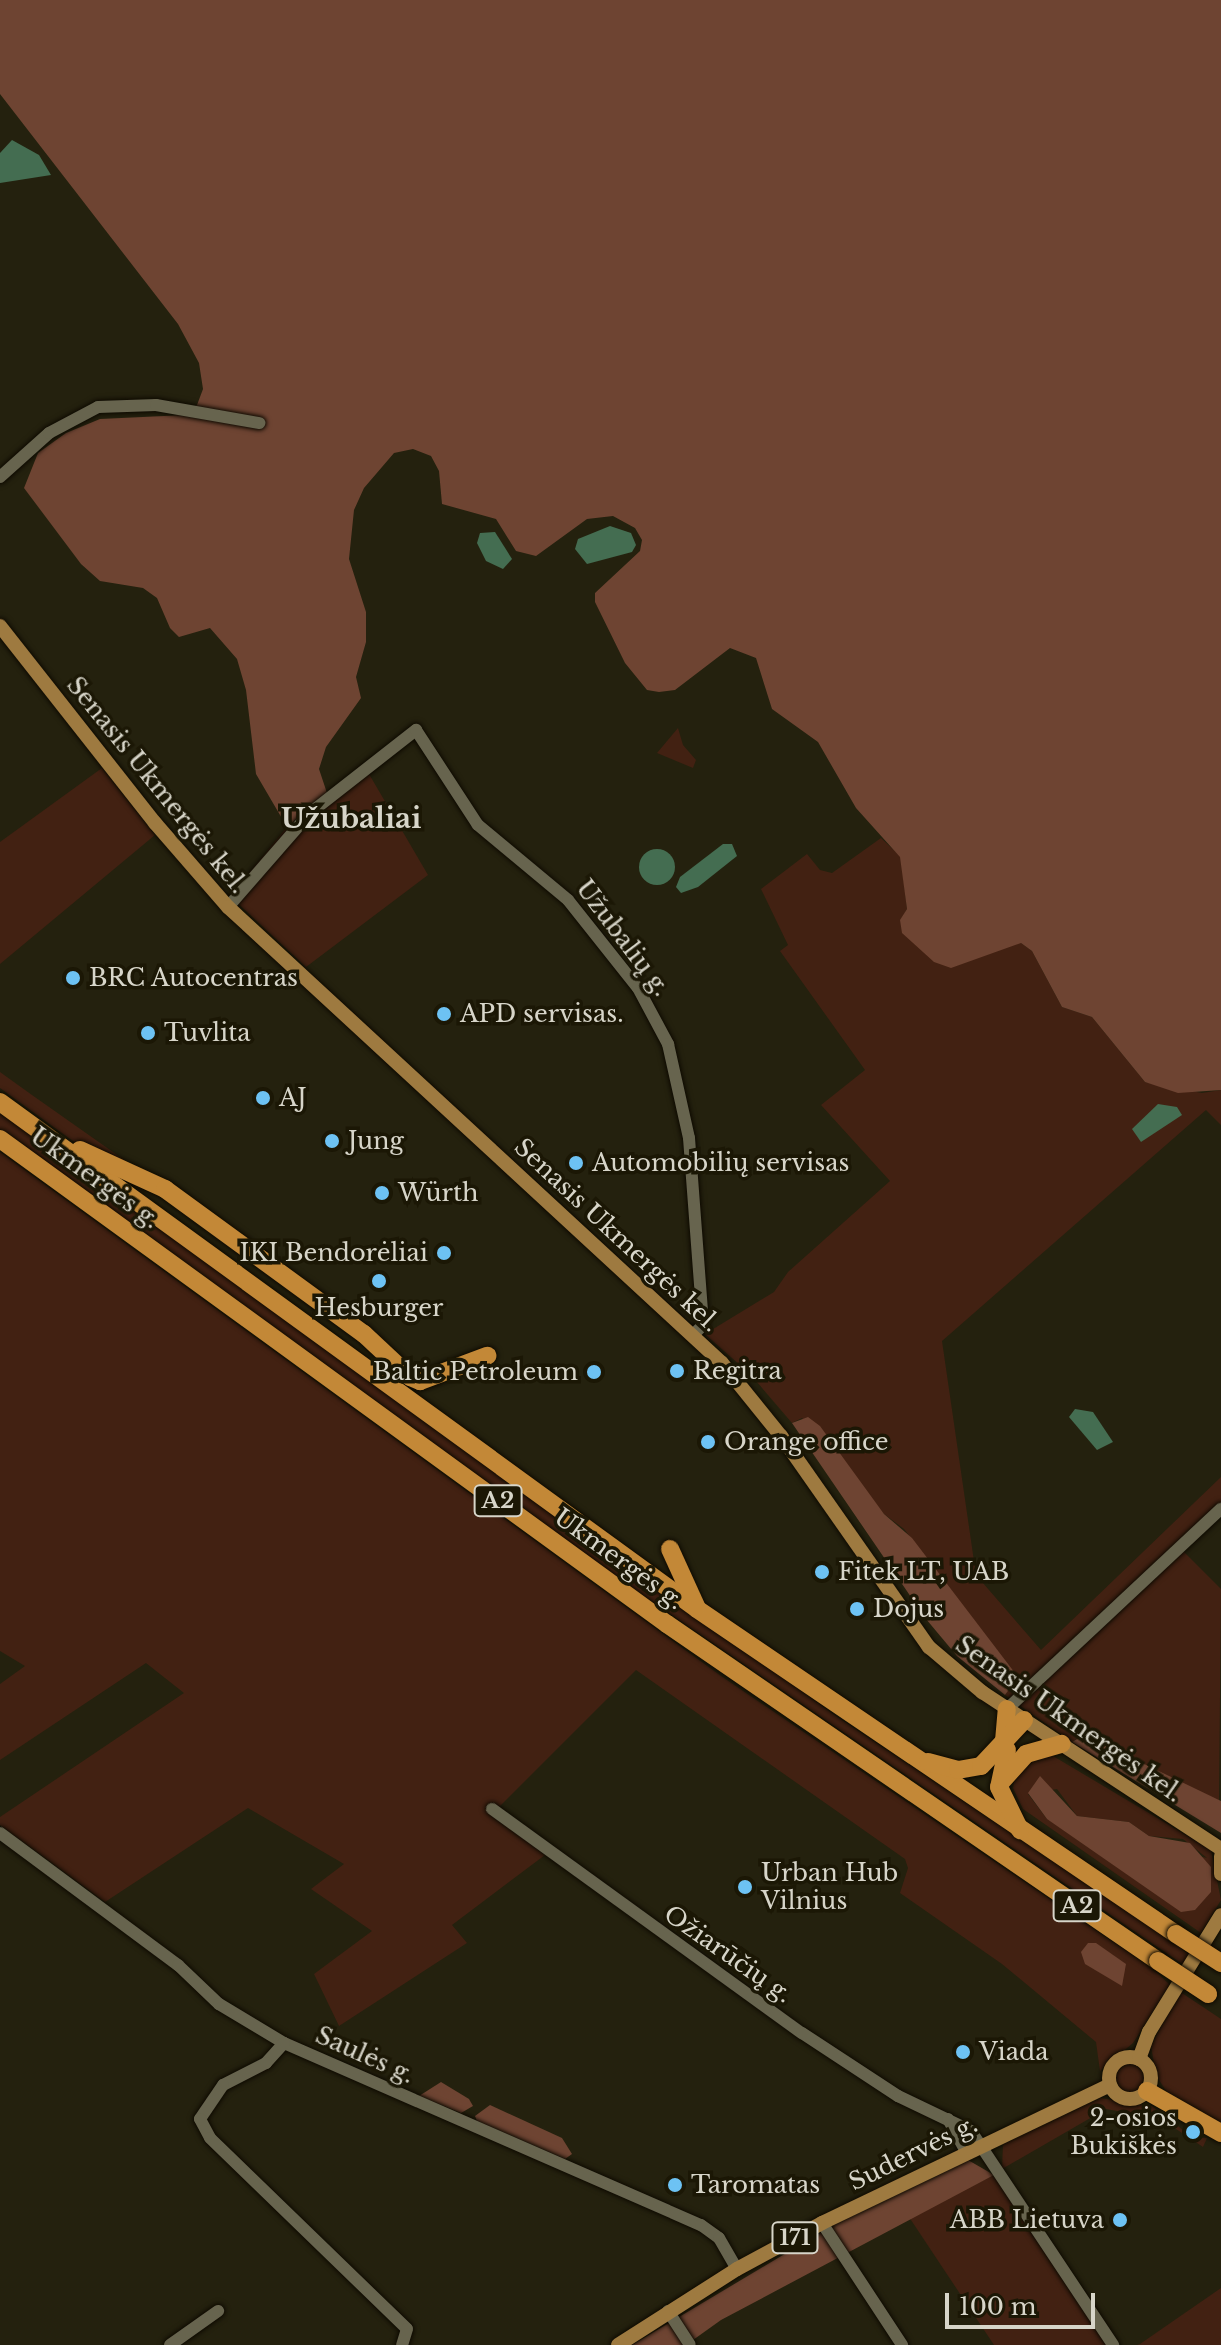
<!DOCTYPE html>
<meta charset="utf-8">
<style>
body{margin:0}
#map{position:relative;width:1221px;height:2345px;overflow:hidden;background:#24210e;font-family:"Libre Baskerville",serif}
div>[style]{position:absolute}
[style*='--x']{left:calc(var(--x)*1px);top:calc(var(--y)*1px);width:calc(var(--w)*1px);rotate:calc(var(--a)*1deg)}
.green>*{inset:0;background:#422112}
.round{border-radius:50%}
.forest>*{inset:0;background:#6e4432}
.water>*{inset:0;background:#446d51}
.roads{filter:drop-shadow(0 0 2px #0e0a00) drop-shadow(0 0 2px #0e0a00)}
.minor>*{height:12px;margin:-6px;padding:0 6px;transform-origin:6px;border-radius:6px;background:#67644e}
.major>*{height:14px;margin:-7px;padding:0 7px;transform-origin:7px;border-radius:7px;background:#9e7a40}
.major>.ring{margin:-7px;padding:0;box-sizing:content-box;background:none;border:14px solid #9e7a40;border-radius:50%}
.highway>*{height:18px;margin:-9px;padding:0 9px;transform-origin:9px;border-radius:9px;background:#c38837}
.bridges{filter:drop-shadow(0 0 2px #0e0a00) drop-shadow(0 0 2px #0e0a00)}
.highway-bridge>*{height:18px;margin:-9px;padding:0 9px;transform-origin:9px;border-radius:9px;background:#c38837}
.dots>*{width:22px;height:22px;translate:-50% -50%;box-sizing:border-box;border:4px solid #1b1705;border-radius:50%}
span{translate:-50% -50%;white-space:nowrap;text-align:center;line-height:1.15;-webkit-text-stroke:7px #1b1705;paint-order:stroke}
.shield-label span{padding:2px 6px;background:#1b1705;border:2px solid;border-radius:6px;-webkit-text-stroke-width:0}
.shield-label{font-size:22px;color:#d7d5c9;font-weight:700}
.street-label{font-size:24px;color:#d7d5c9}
.poi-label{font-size:24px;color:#d7d5c9}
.left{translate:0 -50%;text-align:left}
.right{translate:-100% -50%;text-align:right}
.quarter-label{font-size:28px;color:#d7d5c9;font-weight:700}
.scale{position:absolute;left:945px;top:2293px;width:150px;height:36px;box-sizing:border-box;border:4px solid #d7d5c9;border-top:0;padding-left:10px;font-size:24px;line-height:28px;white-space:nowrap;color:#d7d5c9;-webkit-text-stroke:6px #1b1705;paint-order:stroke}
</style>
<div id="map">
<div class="green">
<i style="clip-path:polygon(678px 728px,683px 745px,696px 760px,693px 768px,657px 753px)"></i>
<i style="clip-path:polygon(102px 768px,155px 835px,0 964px,0 842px)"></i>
<i style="clip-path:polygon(369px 774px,428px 875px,306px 967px,230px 896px,287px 827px)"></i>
<i style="clip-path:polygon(881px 838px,901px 857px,907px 909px,901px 920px,1021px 943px,1032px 951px,1062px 1007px,1092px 1017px,1145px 1082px,1202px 1093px,1221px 1090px,1221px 1125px,1206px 1110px,942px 1341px,976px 1575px,1041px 1650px,1221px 1477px,1221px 1513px,1183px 1551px,1221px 1589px,1219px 1802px,1079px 1737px,1072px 1742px,1005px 1695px,1017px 1677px,904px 1529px,884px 1514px,802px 1418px,792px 1423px,751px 1375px,705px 1334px,774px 1292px,788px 1272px,890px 1181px,821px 1105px,865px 1070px,780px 951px,788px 945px,761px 889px,807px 854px,820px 870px,832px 873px)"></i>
<i style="clip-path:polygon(0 1072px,32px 1095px,130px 1164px,92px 1153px,73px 1141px,0 1088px)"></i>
<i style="clip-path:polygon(0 1110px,833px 1714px,1171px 1940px,1189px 1955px,1184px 1965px,565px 1542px,0 1129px)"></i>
<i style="clip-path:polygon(0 1152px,721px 1676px,1153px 1969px,1170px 1985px,1133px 2043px,1100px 2071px,1096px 2042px,1002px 1964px,900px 1893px,908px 1868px,905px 1859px,636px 1670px,491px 1815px,545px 1855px,452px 1925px,467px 1943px,339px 2026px,314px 1974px,372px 1931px,311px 1889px,344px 1864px,248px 1808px,105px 1902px,0 1825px,0 1817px,184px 1693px,146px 1663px,0 1760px,0 1684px,25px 1666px,0 1651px)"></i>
<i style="clip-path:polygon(evenodd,1048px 1753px,1211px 1850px,1221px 1900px,1201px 1933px,1023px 1809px,1013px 1788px,1016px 1767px,1048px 1753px,1057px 1789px,1077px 1816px,1129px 1822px,1149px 1836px,1183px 1839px,1207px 1858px,1047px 1819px,1028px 1794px,1057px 1789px)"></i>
<i style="clip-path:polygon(1179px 1991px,1221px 2019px,1221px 2127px,1168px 2094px,1156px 2075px,1151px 2046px)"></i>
<i class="round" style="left:1113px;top:2062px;width:32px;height:32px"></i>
<i style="clip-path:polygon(1100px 2098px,1152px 2106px,1192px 2137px,1207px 2138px,1203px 2147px,1161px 2119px,1106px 2109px,1002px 2169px,1003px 2144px)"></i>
<i style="clip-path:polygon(994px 2175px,1106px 2345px,994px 2345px,909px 2217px)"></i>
<i style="clip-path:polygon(1221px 2288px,1221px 2345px,1137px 2345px,1140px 2344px)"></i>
</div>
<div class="forest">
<i style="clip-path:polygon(0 0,1221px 0,1221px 1090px,1178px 1093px,1145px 1082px,1092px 1017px,1062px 1007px,1032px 951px,1021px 943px,951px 968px,934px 962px,902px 933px,900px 920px,907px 909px,900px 857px,856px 808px,818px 742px,772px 709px,756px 658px,730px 648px,675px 690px,659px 692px,647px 690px,625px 663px,595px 602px,595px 593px,640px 551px,642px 540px,635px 528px,613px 516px,587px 519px,536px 556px,516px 551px,496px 519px,442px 504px,439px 471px,431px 456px,413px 449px,394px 453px,364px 488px,354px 510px,349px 559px,366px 612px,366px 642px,356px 677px,361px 698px,326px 747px,319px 769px,327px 793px,287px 827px,256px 774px,246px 690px,237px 659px,210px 628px,179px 637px,170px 628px,157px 598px,143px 588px,100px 581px,81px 564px,24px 488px,38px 453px,66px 433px,100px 419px,185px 415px,197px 405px,203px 389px,199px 363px,178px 324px,0 94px)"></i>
<i style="clip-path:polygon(808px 1417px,820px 1426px,884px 1514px,912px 1538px,1018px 1677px,1005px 1695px,957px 1656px,926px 1619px,792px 1423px)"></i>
<i style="clip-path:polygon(1084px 1735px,1221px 1801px,1221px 1833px,1072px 1742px)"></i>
<i style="clip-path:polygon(1040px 1776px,1077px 1816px,1129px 1822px,1149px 1836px,1190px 1843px,1211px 1867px,1211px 1892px,1195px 1910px,1181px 1912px,1047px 1819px,1028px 1793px)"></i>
<i style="clip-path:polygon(1088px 1943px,1096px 1943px,1126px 1964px,1122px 1986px,1085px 1964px,1081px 1952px)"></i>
<i style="clip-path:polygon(441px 2082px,469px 2099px,473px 2106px,461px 2113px,419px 2096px)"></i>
<i style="clip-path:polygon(490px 2105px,562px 2138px,572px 2154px,565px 2159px,477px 2121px,475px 2116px)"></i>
<i style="clip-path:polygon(968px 2160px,994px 2175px,721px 2320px,686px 2345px,632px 2345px,845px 2218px)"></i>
</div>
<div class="water">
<i style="clip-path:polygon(12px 140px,39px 155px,51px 175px,0 183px,0 153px)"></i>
<i style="clip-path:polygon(610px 526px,631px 533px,636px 545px,632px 552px,587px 564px,575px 549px,578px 539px)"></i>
<i style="clip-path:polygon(495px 532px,512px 559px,503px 569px,486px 561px,477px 543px,480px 533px)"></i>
<i style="clip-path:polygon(723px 844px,732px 844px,737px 856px,698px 887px,681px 893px,676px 887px,680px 877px)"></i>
<i class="round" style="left:639px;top:849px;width:36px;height:36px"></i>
<i style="clip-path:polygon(1158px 1104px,1177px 1107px,1182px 1115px,1141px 1142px,1132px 1129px)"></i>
<i style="clip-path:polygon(1075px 1409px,1093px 1412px,1113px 1442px,1097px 1450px,1069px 1417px)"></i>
</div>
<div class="roads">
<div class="minor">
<i style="--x:0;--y:477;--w:66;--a:-41.9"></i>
<i style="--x:49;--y:433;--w:55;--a:-28"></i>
<i style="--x:98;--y:407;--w:58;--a:-2"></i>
<i style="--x:156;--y:405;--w:105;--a:9.9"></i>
<i style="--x:228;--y:907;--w:125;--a:-48.9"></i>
<i style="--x:310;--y:813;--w:135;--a:-38.1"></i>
<i style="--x:416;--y:730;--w:113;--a:56.9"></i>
<i style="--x:478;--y:825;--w:117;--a:39.8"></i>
<i style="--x:568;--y:900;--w:112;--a:51.5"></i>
<i style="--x:638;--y:988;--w:64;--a:61.8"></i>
<i style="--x:668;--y:1044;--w:96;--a:77.4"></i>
<i style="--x:689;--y:1138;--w:188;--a:85.7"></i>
<i style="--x:703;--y:1325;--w:13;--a:135"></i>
<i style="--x:1007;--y:1709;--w:293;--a:-43.1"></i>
<i style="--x:492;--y:1809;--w:382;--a:35.9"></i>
<i style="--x:802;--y:2033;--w:115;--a:33.3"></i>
<i style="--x:898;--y:2096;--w:81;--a:25.6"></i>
<i style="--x:971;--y:2131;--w:257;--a:56.4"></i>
<i style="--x:0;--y:1833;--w:222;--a:36.6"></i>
<i style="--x:178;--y:1965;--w:57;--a:43.6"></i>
<i style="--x:219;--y:2004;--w:76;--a:31"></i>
<i style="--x:284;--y:2043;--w:455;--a:23.6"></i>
<i style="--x:701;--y:2225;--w:22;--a:36"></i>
<i style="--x:719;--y:2238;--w:36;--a:60"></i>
<i style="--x:284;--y:2043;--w:27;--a:132"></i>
<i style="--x:266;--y:2063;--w:48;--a:152.9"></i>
<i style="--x:223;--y:2085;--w:41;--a:124.1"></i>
<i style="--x:200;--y:2119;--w:21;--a:62"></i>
<i style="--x:210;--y:2138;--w:274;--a:44.1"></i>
<i style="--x:407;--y:2329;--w:17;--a:107"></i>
<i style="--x:948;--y:2119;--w:37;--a:61"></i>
<i style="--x:822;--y:2223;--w:146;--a:56.7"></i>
<i style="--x:668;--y:2311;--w:40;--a:57.1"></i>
<i style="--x:170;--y:2345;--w:59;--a:-35.3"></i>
</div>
<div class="major">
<i style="--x:0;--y:626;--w:251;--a:51.8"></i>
<i style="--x:155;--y:823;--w:111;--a:49"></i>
<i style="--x:228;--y:907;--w:672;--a:42.71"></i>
<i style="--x:722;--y:1363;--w:94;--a:51.1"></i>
<i style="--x:781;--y:1436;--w:258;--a:55"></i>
<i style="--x:929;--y:1647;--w:70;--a:40.3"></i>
<i style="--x:982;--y:1692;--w:286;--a:33.3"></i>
<i style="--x:1221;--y:1856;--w:18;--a:90"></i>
<i class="ring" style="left:1109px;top:2057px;width:28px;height:28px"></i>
<i style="--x:1139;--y:2059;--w:29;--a:-70"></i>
<i style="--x:1149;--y:2032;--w:137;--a:-58.4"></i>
<i style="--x:618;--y:2345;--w:141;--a:-32.6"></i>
<i style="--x:737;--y:2269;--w:97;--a:-28.4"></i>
<i style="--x:822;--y:2223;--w:319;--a:-25.6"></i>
</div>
<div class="highway">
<i style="--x:0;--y:1102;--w:862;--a:36.03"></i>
<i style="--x:697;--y:1609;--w:579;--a:34.16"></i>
<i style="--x:0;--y:1139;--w:825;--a:36.02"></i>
<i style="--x:667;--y:1624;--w:596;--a:34.46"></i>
<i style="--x:80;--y:1150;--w:94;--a:24.6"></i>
<i style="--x:165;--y:1189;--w:246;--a:36.1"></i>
<i style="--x:364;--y:1334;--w:63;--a:43.1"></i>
<i style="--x:410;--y:1377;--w:11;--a:22"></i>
<i style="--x:420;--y:1381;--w:72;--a:-20.5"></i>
<i style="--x:670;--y:1549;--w:63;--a:65.5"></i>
<i style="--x:1004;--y:1741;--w:32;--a:-85"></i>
<i style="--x:1007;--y:1750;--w:38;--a:102"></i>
<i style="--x:999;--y:1787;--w:48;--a:64"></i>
<i style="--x:928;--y:1762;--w:31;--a:15"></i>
<i style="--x:958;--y:1770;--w:23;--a:-10"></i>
<i style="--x:981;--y:1766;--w:63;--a:-46.9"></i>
<i style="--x:1002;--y:1781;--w:36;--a:-48"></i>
<i style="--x:1026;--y:1754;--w:37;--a:-16"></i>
<i style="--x:1147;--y:2091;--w:85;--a:29.6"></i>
</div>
</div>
<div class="bridges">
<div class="highway-bridge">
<i style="--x:1176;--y:1934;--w:54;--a:32.8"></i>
<i style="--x:1158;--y:1961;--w:60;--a:33.4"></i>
</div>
</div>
<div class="dots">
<i style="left:73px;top:978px;background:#6dc2f3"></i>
<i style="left:444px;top:1014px;background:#6dc2f3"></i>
<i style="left:148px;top:1033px;background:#6dc2f3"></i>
<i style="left:263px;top:1098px;background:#6dc2f3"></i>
<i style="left:332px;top:1141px;background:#6dc2f3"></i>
<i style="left:576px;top:1163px;background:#6dc2f3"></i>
<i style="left:382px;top:1193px;background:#6dc2f3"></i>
<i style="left:444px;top:1253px;background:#6dc2f3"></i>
<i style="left:379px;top:1281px;background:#6dc2f3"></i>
<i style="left:677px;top:1371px;background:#6dc2f3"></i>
<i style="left:594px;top:1372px;background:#6dc2f3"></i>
<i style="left:708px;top:1442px;background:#6dc2f3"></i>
<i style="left:822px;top:1572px;background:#6dc2f3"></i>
<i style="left:857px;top:1609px;background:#6dc2f3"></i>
<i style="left:745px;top:1887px;background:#6dc2f3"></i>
<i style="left:963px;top:2052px;background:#6dc2f3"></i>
<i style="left:1193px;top:2132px;background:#6dc2f3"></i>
<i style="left:675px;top:2185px;background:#6dc2f3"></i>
<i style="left:1120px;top:2220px;background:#6dc2f3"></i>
</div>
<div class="shield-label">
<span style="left:498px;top:1501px">A2</span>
<span style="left:1077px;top:1906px">A2</span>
<span style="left:795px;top:2238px">171</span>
</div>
<div class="street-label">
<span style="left:157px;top:785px;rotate:51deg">Senasis Ukmergės kel.</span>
<span style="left:623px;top:938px;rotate:53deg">Užubalių g.</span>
<span style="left:95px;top:1178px;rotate:36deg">Ukmergės g.</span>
<span style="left:617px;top:1235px;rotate:43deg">Senasis Ukmergės kel.</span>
<span style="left:619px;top:1559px;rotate:36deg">Ukmergės g.</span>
<span style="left:1069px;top:1719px;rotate:35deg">Senasis Ukmergės kel.</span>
<span style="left:728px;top:1954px;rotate:35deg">Ožiarūčių g.</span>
<span style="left:365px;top:2055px;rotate:24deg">Saulės g.</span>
<span style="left:913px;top:2153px;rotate:-26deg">Sudervės g.</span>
</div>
<div class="poi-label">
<span class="left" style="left:89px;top:978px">BRC Autocentras</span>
<span class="left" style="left:460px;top:1014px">APD servisas.</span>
<span class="left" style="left:164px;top:1033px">Tuvlita</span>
<span class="left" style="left:279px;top:1098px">AJ</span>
<span class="left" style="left:348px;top:1141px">Jung</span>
<span class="left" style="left:592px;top:1163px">Automobilių servisas</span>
<span class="left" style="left:398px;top:1193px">Würth</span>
<span class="right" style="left:428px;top:1253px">IKI Bendorėliai</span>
<span style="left:379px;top:1308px">Hesburger</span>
<span class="left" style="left:693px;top:1371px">Regitra</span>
<span class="right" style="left:578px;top:1372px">Baltic Petroleum</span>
<span class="left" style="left:724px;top:1442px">Orange office</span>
<span class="left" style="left:838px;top:1572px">Fitek LT, UAB</span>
<span class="left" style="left:873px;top:1609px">Dojus</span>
<span class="left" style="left:761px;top:1887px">Urban Hub<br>Vilnius</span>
<span class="left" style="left:979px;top:2052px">Viada</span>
<span class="right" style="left:1177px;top:2132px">2-osios<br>Bukiškės</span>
<span class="left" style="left:691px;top:2185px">Taromatas</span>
<span class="right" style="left:1104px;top:2220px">ABB Lietuva</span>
</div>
<div class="quarter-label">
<span style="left:351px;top:819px">Užubaliai</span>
</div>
<div class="scale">100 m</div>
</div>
